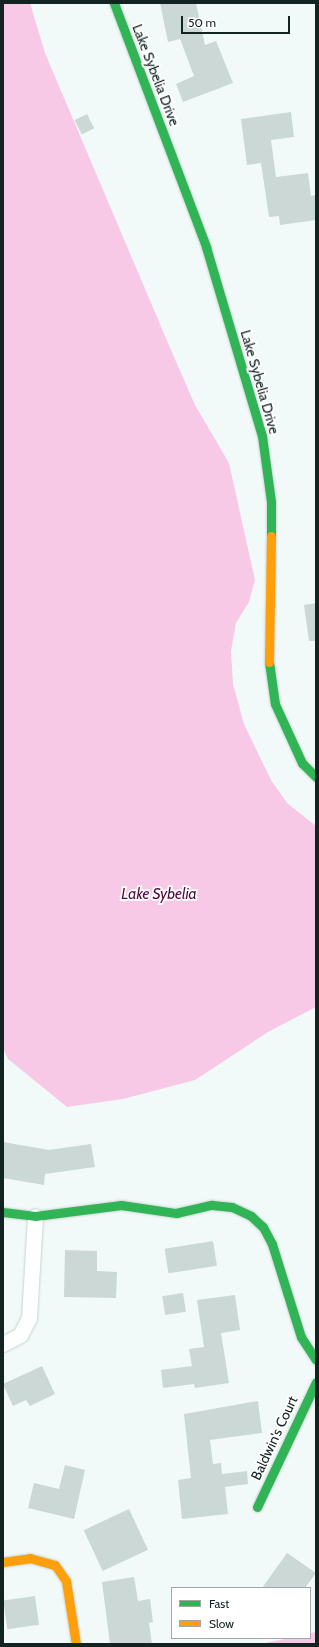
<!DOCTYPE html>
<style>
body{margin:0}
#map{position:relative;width:319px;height:1647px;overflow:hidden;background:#f1faf9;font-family:Cabin,sans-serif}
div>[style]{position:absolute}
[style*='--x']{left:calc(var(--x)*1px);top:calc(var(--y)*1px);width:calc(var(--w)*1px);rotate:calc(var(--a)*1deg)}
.water>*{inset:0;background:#f8c9e7}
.building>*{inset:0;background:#cbd8d6;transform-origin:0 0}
.roads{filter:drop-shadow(0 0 1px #c7d4d2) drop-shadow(0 0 1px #c7d4d2)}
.street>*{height:15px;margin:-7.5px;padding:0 7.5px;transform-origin:7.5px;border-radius:7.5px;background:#fdfefe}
.fast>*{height:9px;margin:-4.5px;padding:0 4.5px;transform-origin:4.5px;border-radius:4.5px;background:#30b455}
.slow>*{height:9px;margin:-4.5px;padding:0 4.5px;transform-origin:4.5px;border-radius:4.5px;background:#ff9f0a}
span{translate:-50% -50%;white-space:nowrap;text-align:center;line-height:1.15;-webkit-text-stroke:3.5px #fff;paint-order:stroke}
.street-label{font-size:14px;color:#122322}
.water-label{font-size:15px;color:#54073f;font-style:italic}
.frame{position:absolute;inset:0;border:4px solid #122322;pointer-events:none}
.legend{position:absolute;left:171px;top:1587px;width:140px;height:52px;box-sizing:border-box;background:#fff;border:1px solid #a0a7a7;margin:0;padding:5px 7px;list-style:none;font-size:12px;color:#122322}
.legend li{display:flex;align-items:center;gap:8px;height:20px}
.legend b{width:20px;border:1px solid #a0a7a7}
.scale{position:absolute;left:181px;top:16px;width:109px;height:18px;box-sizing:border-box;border:2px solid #122322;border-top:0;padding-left:5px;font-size:12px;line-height:14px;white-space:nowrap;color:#122322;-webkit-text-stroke:3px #fff;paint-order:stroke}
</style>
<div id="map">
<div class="water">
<i style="clip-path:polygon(3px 3px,30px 3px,45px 53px,171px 350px,195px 405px,229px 463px,255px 580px,249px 602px,236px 623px,231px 651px,233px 684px,244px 724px,271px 780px,287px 803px,316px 826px,316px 1007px,268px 1032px,195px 1080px,123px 1099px,67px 1107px,8px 1059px,3px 1048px)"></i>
<i style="clip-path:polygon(316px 1632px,316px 1644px,261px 1644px,289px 1638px,310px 1638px,310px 1633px)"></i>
</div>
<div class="building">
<i style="clip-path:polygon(160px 3px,196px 3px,205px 45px,216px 41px,233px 83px,183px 102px,176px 84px,194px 76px,180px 39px,168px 42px)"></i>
<i style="clip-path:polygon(291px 112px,294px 137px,271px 140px,276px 177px,308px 173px,311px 196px,316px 195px,316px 220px,280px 225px,279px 216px,269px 217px,261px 163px,247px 165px,241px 119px)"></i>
<i style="left:87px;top:114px;width:16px;height:14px;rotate:63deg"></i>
<i style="clip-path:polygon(316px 603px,316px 641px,309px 641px,304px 605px)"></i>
<i style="clip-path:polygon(3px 1142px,49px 1150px,91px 1144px,95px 1167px,45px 1174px,44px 1185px,3px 1178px)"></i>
<i style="left:213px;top:1241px;width:25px;height:49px;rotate:81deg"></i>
<i style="clip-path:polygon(65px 1250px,97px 1251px,97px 1271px,117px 1272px,116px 1298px,64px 1297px)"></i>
<i style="left:183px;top:1293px;width:19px;height:21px;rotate:81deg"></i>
<i style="clip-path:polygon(235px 1295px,240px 1330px,221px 1333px,229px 1383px,195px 1388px,194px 1384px,163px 1388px,161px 1370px,192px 1366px,189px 1349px,204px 1347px,197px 1300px)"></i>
<i style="clip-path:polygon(42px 1366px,55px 1394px,30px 1406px,26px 1400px,13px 1406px,3px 1384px)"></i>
<i style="clip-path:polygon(258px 1401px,262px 1433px,210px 1440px,213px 1464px,221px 1463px,222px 1474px,247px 1471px,248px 1484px,225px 1487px,228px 1514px,182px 1519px,178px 1480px,191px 1478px,184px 1414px)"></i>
<i style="clip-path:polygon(65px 1465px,85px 1470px,74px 1519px,28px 1508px,34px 1483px,59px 1489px)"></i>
<i style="left:129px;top:1509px;width:45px;height:50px;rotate:65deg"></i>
<i style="clip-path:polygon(287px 1553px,316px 1573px,305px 1588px,262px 1588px)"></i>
<i style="clip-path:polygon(134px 1577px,138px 1601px,150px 1599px,153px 1622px,149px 1623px,152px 1644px,110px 1644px,102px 1582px)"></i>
<i style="left:35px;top:1596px;width:29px;height:32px;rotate:82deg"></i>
</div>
<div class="roads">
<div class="street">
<i style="--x:3;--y:1344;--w:19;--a:-28"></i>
<i style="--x:20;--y:1335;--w:19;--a:-62"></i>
<i style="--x:29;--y:1318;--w:102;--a:-86.6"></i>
</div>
<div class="fast">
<i style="--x:114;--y:3;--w:261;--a:69.3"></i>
<i style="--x:206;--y:247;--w:197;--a:73.5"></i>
<i style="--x:262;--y:436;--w:67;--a:82.2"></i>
<i style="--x:271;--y:502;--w:34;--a:90"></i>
<i style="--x:269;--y:662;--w:42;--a:81.9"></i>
<i style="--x:275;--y:704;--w:65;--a:65.4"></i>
<i style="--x:302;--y:763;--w:20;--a:45"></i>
<i style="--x:3;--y:1212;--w:32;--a:7"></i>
<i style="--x:35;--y:1216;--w:87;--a:-7.3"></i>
<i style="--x:121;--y:1205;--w:56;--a:8.3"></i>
<i style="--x:176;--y:1213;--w:37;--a:-13"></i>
<i style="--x:212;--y:1205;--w:20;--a:6"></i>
<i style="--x:232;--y:1207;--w:21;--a:25"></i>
<i style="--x:251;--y:1216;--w:16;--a:43"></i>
<i style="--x:263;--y:1227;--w:19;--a:62"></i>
<i style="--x:272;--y:1244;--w:97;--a:72.7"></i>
<i style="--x:301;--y:1337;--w:27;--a:57"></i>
<i style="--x:257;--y:1507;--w:138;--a:-64.7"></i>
</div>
<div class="slow">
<i style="--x:269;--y:662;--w:126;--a:-89.1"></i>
<i style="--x:3;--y:1562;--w:27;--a:-8"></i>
<i style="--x:30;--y:1558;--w:26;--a:16"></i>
<i style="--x:55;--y:1565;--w:19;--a:55"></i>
<i style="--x:66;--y:1581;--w:64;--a:81"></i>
</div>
</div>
<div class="street-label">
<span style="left:156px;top:75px;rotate:69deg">Lake Sybelia Drive</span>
<span style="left:260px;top:382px;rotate:74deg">Lake Sybelia Drive</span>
<span style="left:274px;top:1438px;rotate:-65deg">Baldwin's Court</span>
</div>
<div class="water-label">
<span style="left:159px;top:895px">Lake Sybelia</span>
</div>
<div class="frame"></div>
<ul class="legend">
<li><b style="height:5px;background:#30b455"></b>Fast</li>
<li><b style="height:5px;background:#ff9f0a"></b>Slow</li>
</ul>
<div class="scale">50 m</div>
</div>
